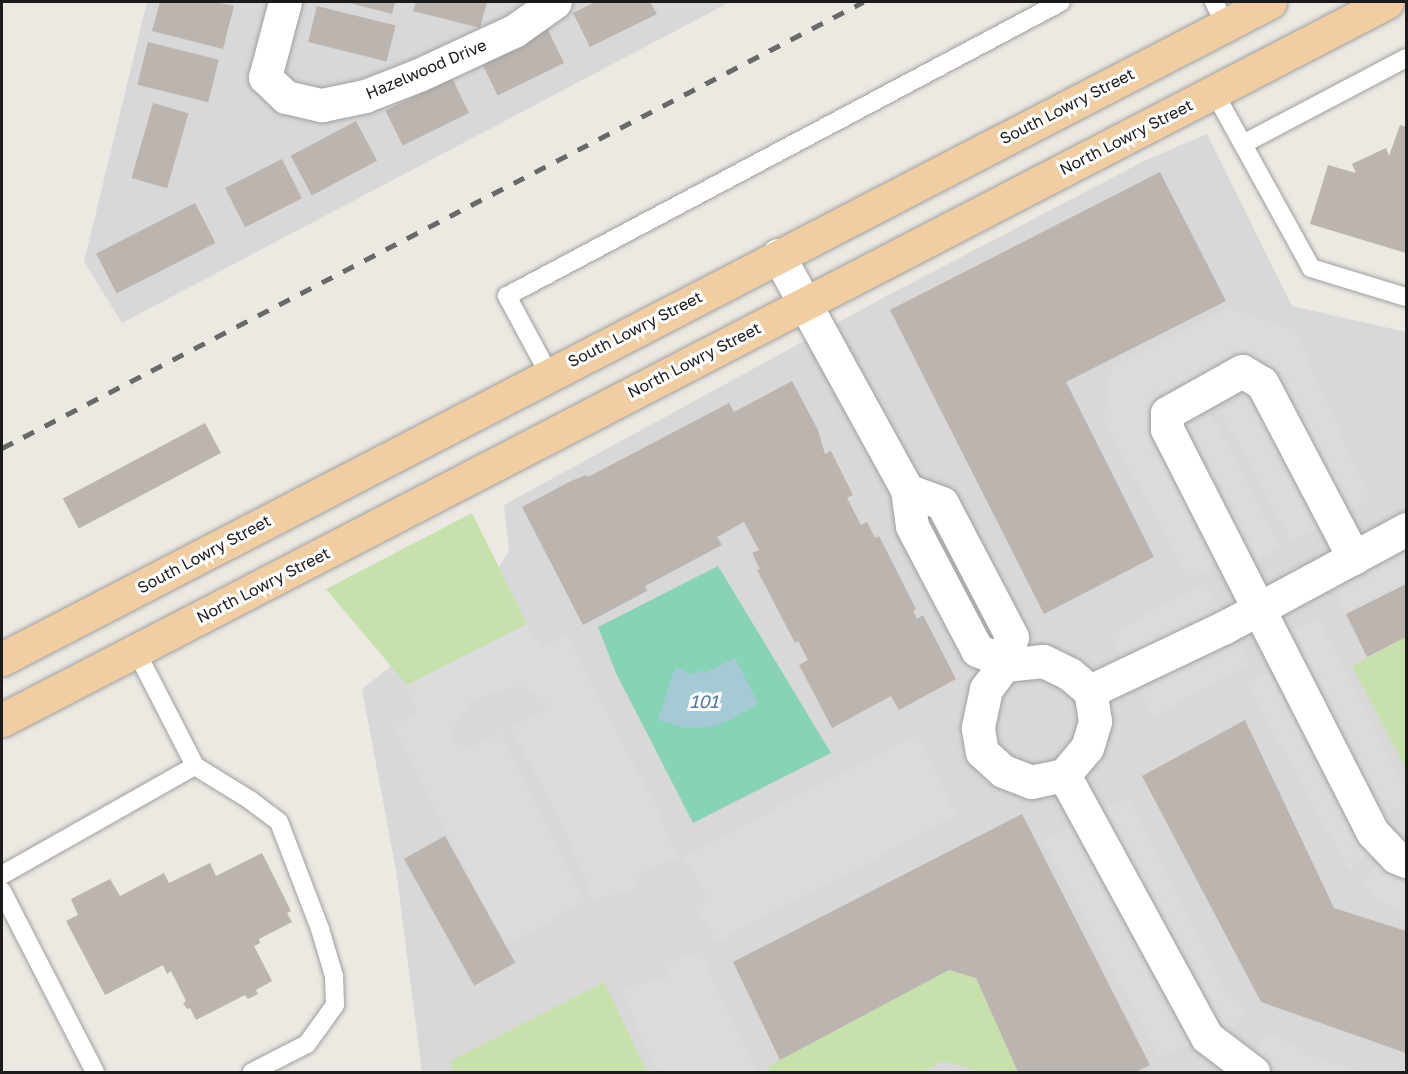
<!DOCTYPE html>
<style>
body{margin:0}
#map{position:relative;width:1408px;height:1074px;overflow:hidden;background:#ece8e2;font-family:"Golos Text",sans-serif}
div>[style]{position:absolute}
[style*='--x']{left:calc(var(--x)*1px);top:calc(var(--y)*1px);width:calc(var(--w)*1px);rotate:calc(var(--a)*1deg)}
.residential>*{inset:0;background:#d9d8d8}
.grass>*{inset:0;background:#c6e1ac}
.pitch>*{inset:0;background:#87d3b6}
.parking>*{inset:0;background:#dbdbdb;transform-origin:0 0}
.water>*{inset:0;background:#a6cad5}
.building>*{inset:0;background:#bbb4af;transform-origin:0 0}
.roads{filter:drop-shadow(0 0 2px #9f9f9f) drop-shadow(0 0 2px #9f9f9f)}
.lane>*{height:18px;margin:-9px;padding:0 9px;transform-origin:9px;border-radius:9px;background:#fff}
.street>*{height:33px;margin:-16.5px;padding:0 16.5px;transform-origin:16.5px;border-radius:16.5px;background:#fff}
.primary>*{height:33px;margin:-16.5px;padding:0 16.5px;transform-origin:16.5px;border-radius:16.5px;background:#f1cea1}
.rail>*{height:4.5px;margin-top:-2.25px;transform-origin:0;background:repeating-linear-gradient(90deg,#696969 0 12px,transparent 0 24px)}
span{translate:-50% -50%;white-space:nowrap;text-align:center;line-height:1.15;-webkit-text-stroke:6px #fff;paint-order:stroke}
.street-label{font-size:16px;color:#1b1b1b}
.water-label{font-size:18px;color:#53799f;font-style:italic}
.frame{position:absolute;inset:0;border:3px solid #1b1b1b;pointer-events:none}
</style>
<div id="map">
<div class="residential">
<i style="clip-path:polygon(147px 2px,730px 2px,122px 323px,84px 262px)"></i>
<i style="clip-path:polygon(1207px 134px,1292px 306px,1406px 332px,1406px 1072px,422px 1072px,396px 870px,362px 689px,482px 595px,509px 551px,504px 505px,883px 298px,1146px 160px)"></i>
</div>
<div class="grass">
<i style="clip-path:polygon(472px 513px,527px 624px,407px 685px,326px 589px)"></i>
<i style="clip-path:polygon(1406px 637px,1406px 769px,1352px 666px)"></i>
<i style="clip-path:polygon(949px 970px,976px 978px,1018px 1072px,983px 1072px,944px 1061px,922px 1072px,770px 1072px,768px 1067px,780px 1060px)"></i>
<i style="clip-path:polygon(604px 982px,647px 1072px,453px 1072px,450px 1061px)"></i>
</div>
<div class="pitch">
<i style="clip-path:polygon(718px 566px,831px 753px,693px 823px,616px 673px,598px 627px)"></i>
</div>
<div class="parking">
<i style="clip-path:polygon(1228px 308px,1295px 330px,1371px 501px,1292px 542px,1220px 410px,1245px 397px,1233px 392px,1192px 415px,1191px 425px,1211px 415px,1281px 547px,1240px 570px,1231px 553px,1189px 580px,1104px 420px,1112px 367px)"></i>
<i style="clip-path:polygon(1406px 529px,1406px 584px,1346px 614px,1329px 571px)"></i>
<i style="left:1206px;top:583px;width:93px;height:110px;rotate:62deg"></i>
<i style="clip-path:polygon(1317px 618px,1406px 790px,1406px 804px,1370px 825px,1383px 843px,1406px 821px,1406px 915px,1380px 901px,1364px 884px,1388px 850px,1383px 844px,1349px 871px,1247px 684px,1288px 664px,1276px 639px)"></i>
<i style="clip-path:polygon(527px 624px,541px 648px,567px 634px,657px 809px,678px 858px,632px 875px,636px 889px,593px 900px,569px 840px,511px 727px,547px 708px,544px 701px,523px 685px,496px 692px,469px 704px,451px 734px,460px 752px,500px 732px,585px 901px,505px 947px,394px 727px,416px 713px,407px 685px)"></i>
<i style="clip-path:polygon(917px 734px,956px 816px,717px 942px,695px 906px,708px 898px,683px 857px)"></i>
<i style="clip-path:polygon(1128px 797px,1224px 987px,1247px 1012px,1217px 1045px,1207px 1037px,1159px 1057px,1044px 841px)"></i>
<i style="clip-path:polygon(702px 950px,717px 990px,758px 1072px,659px 1072px,644px 1043px,621px 989px,671px 975px,667px 965px)"></i>
<i style="clip-path:polygon(1272px 1034px,1311px 1056px,1364px 1072px,1253px 1072px,1240px 1062px)"></i>
</div>
<div class="water">
<i style="clip-path:polygon(735px 658px,758px 703px,735px 718px,711px 727px,686px 728px,658px 720px,675px 668px,695px 675px,697px 670px,705px 673px)"></i>
</div>
<div class="building">
<i style="clip-path:polygon(160px 2px,215px 2px,234px 6px,223px 49px,152px 31px)"></i>
<i style="clip-path:polygon(346px 2px,395px 2px,392px 14px)"></i>
<i style="clip-path:polygon(416px 2px,487px 2px,480px 28px,413px 11px)"></i>
<i style="clip-path:polygon(595px 2px,650px 2px,657px 14px,590px 47px,573px 13px)"></i>
<i style="left:317px;top:6px;width:81px;height:37px;rotate:14deg"></i>
<i style="left:547px;top:28px;width:39px;height:74px;rotate:64deg"></i>
<i style="left:148px;top:42px;width:73px;height:44px;rotate:14deg"></i>
<i style="left:452px;top:78px;width:39px;height:74px;rotate:64deg"></i>
<i style="left:153px;top:103px;width:37px;height:78px;rotate:16deg"></i>
<i style="left:356px;top:121px;width:45px;height:74px;rotate:62deg"></i>
<i style="clip-path:polygon(1400px 125px,1406px 127px,1406px 253px,1310px 224px,1328px 165px,1356px 173px,1352px 164px,1386px 148px,1389px 156px)"></i>
<i style="left:282px;top:159px;width:44px;height:64px;rotate:63deg"></i>
<i style="clip-path:polygon(1160px 172px,1226px 301px,1066px 382px,1154px 557px,1044px 614px,890px 310px)"></i>
<i style="left:195px;top:203px;width:45px;height:111px;rotate:63deg"></i>
<i style="clip-path:polygon(792px 381px,818px 430px,825px 454px,831px 451px,853px 495px,847px 498px,861px 525px,867px 522px,875px 538px,879px 536px,916px 609px,913px 611px,917px 619px,923px 615px,956px 679px,899px 710px,891px 696px,832px 728px,799px 665px,808px 660px,798px 641px,795px 643px,757px 570px,760px 569px,752px 553px,759px 550px,744px 522px,717px 537px,722px 545px,645px 586px,647px 591px,583px 625px,522px 507px,571px 481px,586px 475px,588px 477px,729px 403px,734px 412px)"></i>
<i style="left:205px;top:423px;width:34px;height:161px;rotate:62deg"></i>
<i style="clip-path:polygon(1406px 584px,1406px 637px,1367px 657px,1346px 614px)"></i>
<i style="clip-path:polygon(1245px 720px,1334px 908px,1406px 931px,1406px 1053px,1261px 1002px,1142px 776px)"></i>
<i style="clip-path:polygon(1022px 814px,1150px 1065px,1136px 1072px,1018px 1072px,976px 978px,949px 970px,780px 1060px,733px 962px)"></i>
<i style="left:445px;top:836px;width:145px;height:47px;rotate:61deg"></i>
<i style="clip-path:polygon(262px 853px,291px 911px,287px 913px,292px 922px,259px 939px,260px 943px,254px 946px,272px 981px,256px 990px,258px 994px,248px 999px,245px 995px,196px 1020px,190px 1008px,187px 1009px,183px 1003px,186px 1001px,171px 971px,167px 974px,163px 965px,105px 995px,66px 921px,78px 915px,71px 899px,110px 879px,120px 896px,164px 873px,169px 883px,210px 863px,216px 876px)"></i>
</div>
<div class="roads">
<div class="lane">
<i style="--x:1214;--y:2;--w:25;--a:63"></i>
<i style="--x:1214;--y:92;--w:201;--a:61.1"></i>
<i style="--x:1311;--y:268;--w:99;--a:17"></i>
<i style="--x:1243;--y:144;--w:184;--a:-27.8"></i>
<i style="--x:549;--y:374;--w:89;--a:-118.3"></i>
<i style="--x:507;--y:296;--w:627;--a:-27.95"></i>
<i style="--x:136;--y:651;--w:129;--a:62.8"></i>
<i style="--x:195;--y:766;--w:65;--a:31.7"></i>
<i style="--x:250;--y:800;--w:36;--a:37"></i>
<i style="--x:279;--y:822;--w:115;--a:69"></i>
<i style="--x:320;--y:929;--w:49;--a:73.4"></i>
<i style="--x:334;--y:976;--w:29;--a:88"></i>
<i style="--x:335;--y:1005;--w:48;--a:125.7"></i>
<i style="--x:307;--y:1044;--w:62;--a:153"></i>
<i style="--x:2;--y:875;--w:222;--a:-29.5"></i>
<i style="--x:2;--y:891;--w:203;--a:62.8"></i>
</div>
<div class="street">
<i style="--x:285;--y:2;--w:78;--a:104.9"></i>
<i style="--x:265;--y:77;--w:29;--a:44"></i>
<i style="--x:286;--y:97;--w:37;--a:13"></i>
<i style="--x:322;--y:105;--w:44;--a:-11.8"></i>
<i style="--x:365;--y:96;--w:58;--a:-21.3"></i>
<i style="--x:419;--y:75;--w:105;--a:-24.9"></i>
<i style="--x:514;--y:31;--w:50;--a:-35.3"></i>
<i style="--x:778;--y:255;--w:268;--a:61.2"></i>
<i style="--x:907;--y:490;--w:36;--a:82"></i>
<i style="--x:912;--y:526;--w:140;--a:62.3"></i>
<i style="--x:977;--y:650;--w:26;--a:23"></i>
<i style="--x:1001;--y:660;--w:6;--a:59"></i>
<i style="--x:1004;--y:665;--w:30;--a:127"></i>
<i style="--x:986;--y:689;--w:40;--a:102"></i>
<i style="--x:978;--y:728;--w:24;--a:81"></i>
<i style="--x:982;--y:752;--w:28;--a:42"></i>
<i style="--x:1003;--y:771;--w:30;--a:21"></i>
<i style="--x:1031;--y:782;--w:34;--a:-12"></i>
<i style="--x:1064;--y:775;--w:35;--a:-50"></i>
<i style="--x:1087;--y:748;--w:28;--a:-73"></i>
<i style="--x:1095;--y:721;--w:30;--a:-99"></i>
<i style="--x:1090;--y:691;--w:26;--a:-140"></i>
<i style="--x:1070;--y:674;--w:30;--a:-154"></i>
<i style="--x:1043;--y:661;--w:39;--a:174"></i>
<i style="--x:1004;--y:665;--w:6;--a:-121"></i>
<i style="--x:1001;--y:660;--w:25;--a:-64"></i>
<i style="--x:1012;--y:637;--w:151;--a:-117.6"></i>
<i style="--x:942;--y:503;--w:37;--a:-160"></i>
<i style="--x:1354;--y:558;--w:198;--a:-117.7"></i>
<i style="--x:1262;--y:383;--w:23;--a:-149"></i>
<i style="--x:1242;--y:371;--w:86;--a:150.8"></i>
<i style="--x:1167;--y:413;--w:16;--a:90"></i>
<i style="--x:1167;--y:429;--w:453;--a:63"></i>
<i style="--x:1373;--y:833;--w:33;--a:46"></i>
<i style="--x:1396;--y:857;--w:11;--a:22"></i>
<i style="--x:1090;--y:691;--w:149;--a:-25.4"></i>
<i style="--x:1225;--y:627;--w:206;--a:-28.4"></i>
<i style="--x:1064;--y:775;--w:298;--a:61.4"></i>
<i style="--x:1207;--y:1037;--w:58;--a:37.3"></i>
</div>
<div class="primary">
<i style="--x:2;--y:659;--w:1428;--a:-27.39"></i>
<i style="--x:2;--y:720;--w:1560;--a:-27.4"></i>
</div>
</div>
<div class="rail">
<i style="--x:2;--y:448;--w:970;--a:-27.38"></i>
</div>
<div class="street-label">
<span style="left:426px;top:69px;rotate:-23deg">Hazelwood Drive</span>
<span style="left:1067px;top:106px;rotate:-27deg">South Lowry Street</span>
<span style="left:1126px;top:137px;rotate:-27deg">North Lowry Street</span>
<span style="left:635px;top:329px;rotate:-27deg">South Lowry Street</span>
<span style="left:694px;top:360px;rotate:-27deg">North Lowry Street</span>
<span style="left:204px;top:554px;rotate:-28deg">South Lowry Street</span>
<span style="left:263px;top:585px;rotate:-27deg">North Lowry Street</span>
</div>
<div class="water-label">
<span style="left:704px;top:701px">101</span>
</div>
<div class="frame"></div>
</div>
